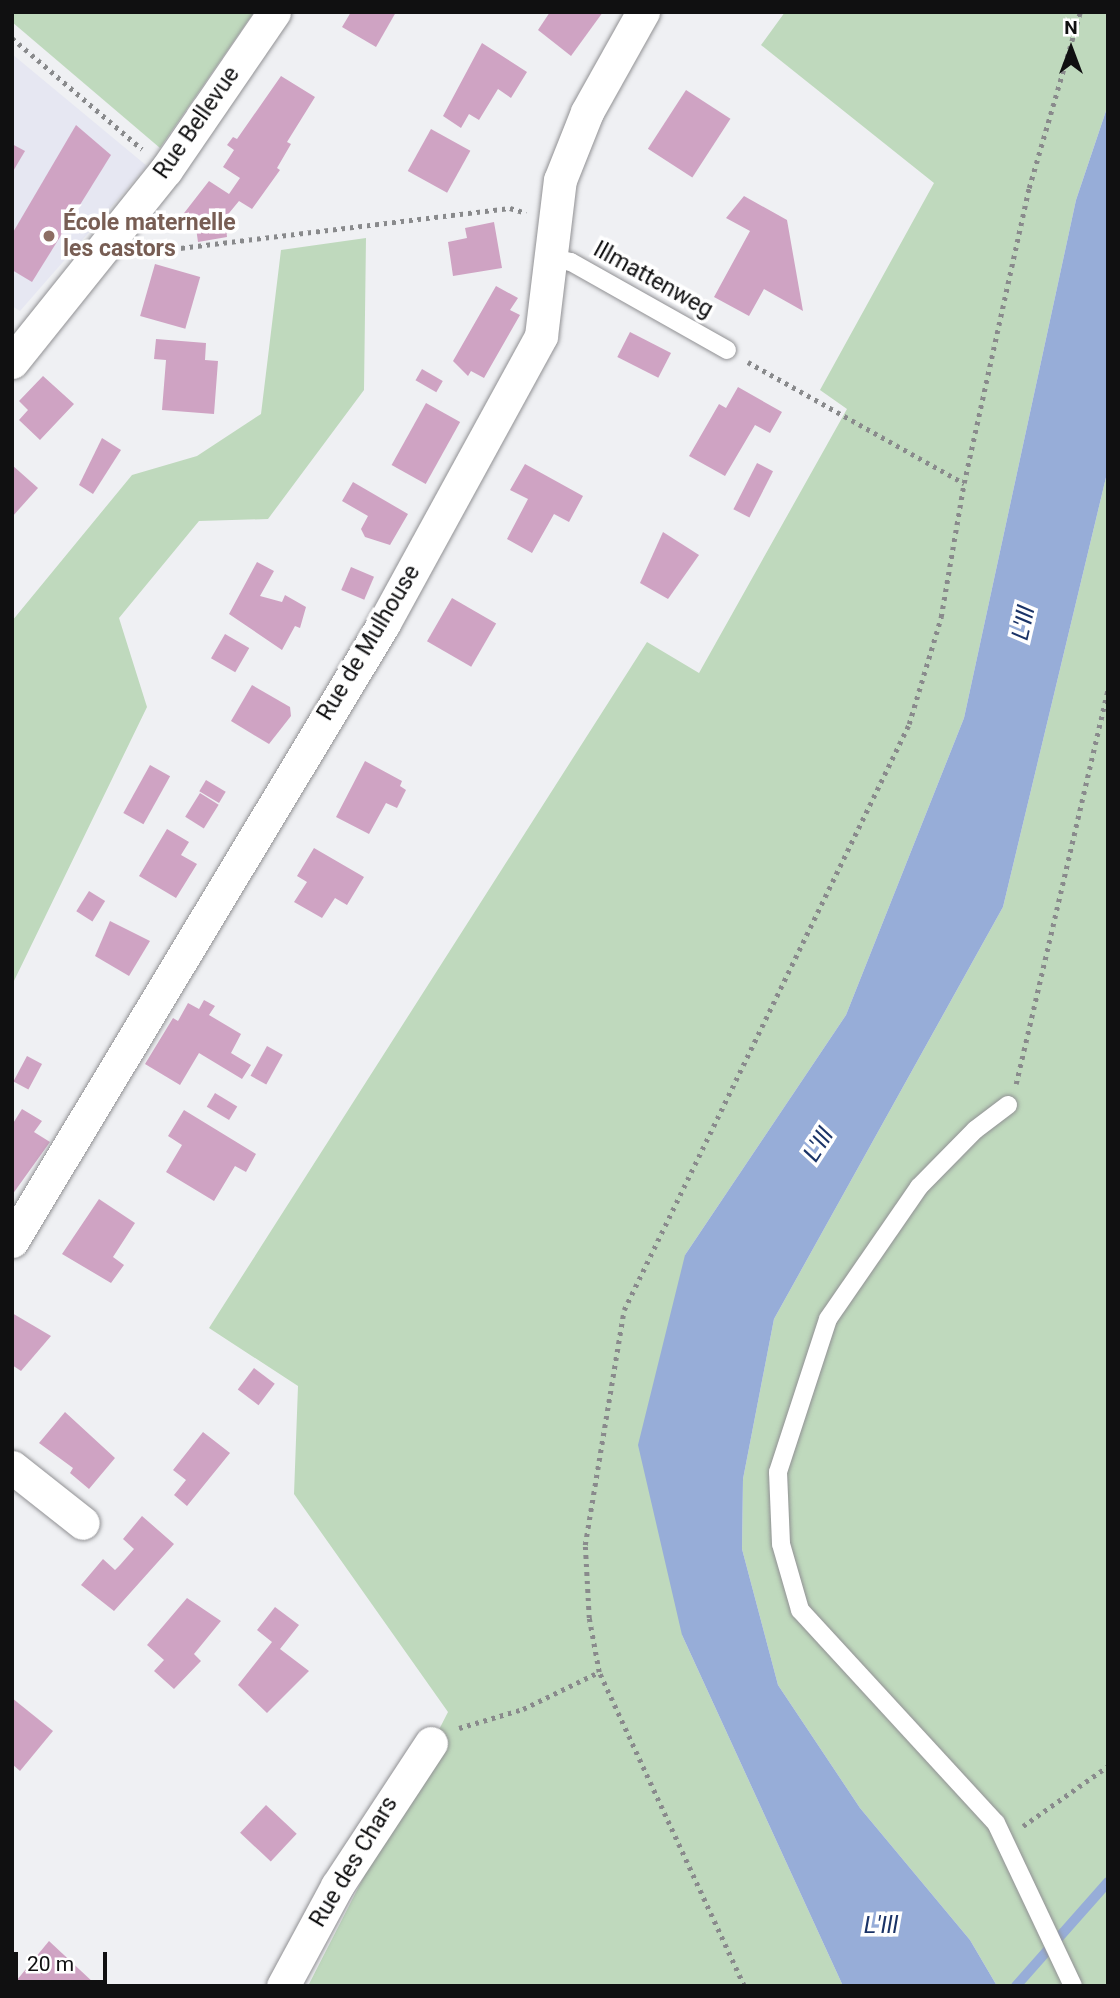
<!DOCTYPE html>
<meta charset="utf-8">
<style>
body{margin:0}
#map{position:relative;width:1120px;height:1998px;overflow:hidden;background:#eff0f3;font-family:Roboto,sans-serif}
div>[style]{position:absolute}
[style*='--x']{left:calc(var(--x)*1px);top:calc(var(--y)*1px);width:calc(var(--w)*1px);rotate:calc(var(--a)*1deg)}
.built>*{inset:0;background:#e6e7f2}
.green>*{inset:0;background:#bfd9bd}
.water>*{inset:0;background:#97add8}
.stream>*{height:10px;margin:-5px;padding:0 5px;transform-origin:5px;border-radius:5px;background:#97add8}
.building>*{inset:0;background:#cfa3c3;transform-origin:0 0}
.path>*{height:4.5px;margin-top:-2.25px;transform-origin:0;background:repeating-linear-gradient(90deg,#898a8c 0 3.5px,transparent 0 8.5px)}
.roads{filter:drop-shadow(0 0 2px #919194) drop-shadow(0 0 2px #919194)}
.service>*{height:18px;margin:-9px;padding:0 9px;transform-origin:9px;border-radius:9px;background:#fff}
.minor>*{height:33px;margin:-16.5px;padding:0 16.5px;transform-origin:16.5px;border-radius:16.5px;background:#fff}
.dots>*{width:19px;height:19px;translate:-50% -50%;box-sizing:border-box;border:4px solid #fff;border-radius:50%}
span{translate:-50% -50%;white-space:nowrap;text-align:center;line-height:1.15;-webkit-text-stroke:7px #fff;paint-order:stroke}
.street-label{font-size:23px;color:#101011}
.education-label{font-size:23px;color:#785e54;font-weight:700}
.left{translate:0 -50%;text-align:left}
.water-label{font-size:24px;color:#1a3367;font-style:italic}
.frame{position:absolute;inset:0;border:14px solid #101011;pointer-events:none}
.north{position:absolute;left:1036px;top:14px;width:70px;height:70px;-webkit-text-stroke:5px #fff;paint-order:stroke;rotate:0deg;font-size:19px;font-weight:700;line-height:28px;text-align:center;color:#101011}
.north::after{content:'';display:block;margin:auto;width:24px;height:32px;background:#101011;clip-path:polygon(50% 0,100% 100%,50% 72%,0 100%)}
.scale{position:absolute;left:14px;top:1952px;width:93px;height:32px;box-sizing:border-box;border:4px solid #101011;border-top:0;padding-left:9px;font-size:21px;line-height:24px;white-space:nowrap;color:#101011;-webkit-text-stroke:5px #fff;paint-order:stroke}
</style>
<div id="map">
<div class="built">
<i style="clip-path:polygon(12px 54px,147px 166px,20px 311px,12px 306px)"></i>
</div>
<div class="green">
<i style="clip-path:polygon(12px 12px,254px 12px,160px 148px,12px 22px)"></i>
<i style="clip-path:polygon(785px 12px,1108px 12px,1108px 105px,1076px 200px,964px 718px,846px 1015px,685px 1255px,682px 1635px,843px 1986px,308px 1986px,448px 1712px,294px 1494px,298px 1386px,209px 1328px,647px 642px,699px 673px,847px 409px,820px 390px,934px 183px,761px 45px)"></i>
<i style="clip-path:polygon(366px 238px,364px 390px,268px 519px,199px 521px,119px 618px,147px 707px,12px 985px,12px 621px,132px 475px,197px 456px,261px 414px,281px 250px)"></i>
<i style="clip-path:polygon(1108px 469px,1108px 1986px,997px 1986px,970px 1940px,860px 1808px,778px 1685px,742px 1549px,743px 1479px,774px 1319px,1003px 907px)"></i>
</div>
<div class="water">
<i style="clip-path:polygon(1108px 105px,1108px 469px,1003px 907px,774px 1319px,743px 1479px,742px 1549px,778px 1685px,860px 1808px,970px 1940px,997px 1986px,843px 1986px,682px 1635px,638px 1445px,685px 1255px,846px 1015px,964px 718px,1076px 200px)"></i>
</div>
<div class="stream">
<i style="--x:1016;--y:1986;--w:139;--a:-48.5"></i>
</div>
<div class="building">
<i style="clip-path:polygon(351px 12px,396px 12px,376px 47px,342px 27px)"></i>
<i style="clip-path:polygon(550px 12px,603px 12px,571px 56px,538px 30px)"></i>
<i style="clip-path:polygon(482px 43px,527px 72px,511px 98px,498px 89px,479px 120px,469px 114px,461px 128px,443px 116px)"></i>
<i style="clip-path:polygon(281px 76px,315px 97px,287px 142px,291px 144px,277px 168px,280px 170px,252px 209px,239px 201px,225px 218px,227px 237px,198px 242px,195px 221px,181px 217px,209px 181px,229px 194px,240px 178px,223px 167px,234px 150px,227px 145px,233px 137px,237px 139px)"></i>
<i style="left:686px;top:90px;width:53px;height:70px;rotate:33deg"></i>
<i style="clip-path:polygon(76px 125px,111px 155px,32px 282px,12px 270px,12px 234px)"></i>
<i style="left:431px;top:129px;width:45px;height:48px;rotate:29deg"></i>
<i style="clip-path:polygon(12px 144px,25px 151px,12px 173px)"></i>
<i style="clip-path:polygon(744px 196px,787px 220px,803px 311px,764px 289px,749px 316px,714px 297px,750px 231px,726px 218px)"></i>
<i style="clip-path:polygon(494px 222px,502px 268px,453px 276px,448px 242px,467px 238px,465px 228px)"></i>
<i style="left:155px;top:264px;width:47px;height:54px;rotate:16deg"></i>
<i style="clip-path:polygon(496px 286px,518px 298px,510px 310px,520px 315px,484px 378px,471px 371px,468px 376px,453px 361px)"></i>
<i style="left:630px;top:332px;width:46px;height:28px;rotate:27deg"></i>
<i style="clip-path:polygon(156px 339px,206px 343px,205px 360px,218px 361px,214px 414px,162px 410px,166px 360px,154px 359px)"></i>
<i style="left:422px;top:369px;width:24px;height:13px;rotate:30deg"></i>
<i style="clip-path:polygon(43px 376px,74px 404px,40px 440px,19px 420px,28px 410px,19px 401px)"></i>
<i style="clip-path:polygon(738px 387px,782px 412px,770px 433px,755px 425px,725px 476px,689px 456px,719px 404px,726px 408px)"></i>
<i style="left:426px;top:403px;width:39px;height:71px;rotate:29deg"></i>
<i style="clip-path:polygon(102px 438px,121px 450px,93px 494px,79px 485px)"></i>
<i style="left:757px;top:463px;width:18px;height:52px;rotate:27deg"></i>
<i style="clip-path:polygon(525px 464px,583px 496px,569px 522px,554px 514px,532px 553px,507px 539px,528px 499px,510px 490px)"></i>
<i style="clip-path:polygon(12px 465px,38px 488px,12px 517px)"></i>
<i style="clip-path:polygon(353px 482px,408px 514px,390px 545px,365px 537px,361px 529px,368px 516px,342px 501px)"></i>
<i style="clip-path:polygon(663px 532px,699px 555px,668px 599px,640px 583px)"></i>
<i style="clip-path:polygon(257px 562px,274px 571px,260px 596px,282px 602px,285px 595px,306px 607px,300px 628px,295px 626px,282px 650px,229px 614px)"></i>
<i style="left:351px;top:567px;width:25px;height:25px;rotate:23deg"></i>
<i style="left:452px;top:598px;width:51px;height:50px;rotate:30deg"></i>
<i style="left:225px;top:634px;width:28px;height:28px;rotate:30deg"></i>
<i style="clip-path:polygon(252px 685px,290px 707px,291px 716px,269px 744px,231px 721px)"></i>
<i style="clip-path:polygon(365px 761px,402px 781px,400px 786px,406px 790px,397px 808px,386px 803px,369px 834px,336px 817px)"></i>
<i style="left:150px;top:765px;width:23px;height:55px;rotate:29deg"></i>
<i style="left:206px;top:780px;width:23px;height:13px;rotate:31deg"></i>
<i style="left:200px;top:793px;width:22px;height:28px;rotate:32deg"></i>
<i style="clip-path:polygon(167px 829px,189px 842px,181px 855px,197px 864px,176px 898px,139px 876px)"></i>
<i style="clip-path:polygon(314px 848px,364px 877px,347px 905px,335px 898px,322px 918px,294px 902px,307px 882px,297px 876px)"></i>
<i style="left:89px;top:891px;width:19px;height:24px;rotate:32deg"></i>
<i style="clip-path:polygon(110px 921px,150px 941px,129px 976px,95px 956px)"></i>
<i style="clip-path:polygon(204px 1000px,215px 1006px,209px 1015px,241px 1034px,231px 1053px,251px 1065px,242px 1079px,199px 1053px,180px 1085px,145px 1064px,173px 1018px,178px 1021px,188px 1003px,199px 1009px)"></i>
<i style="left:267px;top:1046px;width:18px;height:34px;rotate:29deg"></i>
<i style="left:27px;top:1056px;width:17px;height:29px;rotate:28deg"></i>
<i style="left:215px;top:1093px;width:26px;height:16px;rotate:31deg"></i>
<i style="clip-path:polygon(22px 1109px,42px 1121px,34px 1132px,50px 1142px,12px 1195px,12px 1125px)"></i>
<i style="clip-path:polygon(184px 1110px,256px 1154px,246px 1172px,235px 1166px,214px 1201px,166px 1172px,182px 1145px,168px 1136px)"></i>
<i style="clip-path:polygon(99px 1199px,135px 1223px,113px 1257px,124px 1265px,111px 1283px,62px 1254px)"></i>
<i style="clip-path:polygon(12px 1313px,51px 1336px,21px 1371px,12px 1365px)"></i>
<i style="left:254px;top:1368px;width:26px;height:27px;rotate:37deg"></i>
<i style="clip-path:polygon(65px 1412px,115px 1458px,89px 1489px,70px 1473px,73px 1468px,39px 1443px)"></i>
<i style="clip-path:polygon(203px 1432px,230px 1453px,187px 1506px,174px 1495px,186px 1480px,173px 1470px)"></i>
<i style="clip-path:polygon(142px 1516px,174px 1544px,114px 1611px,81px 1585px,103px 1559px,115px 1570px,120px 1565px,134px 1549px,123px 1539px)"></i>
<i style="clip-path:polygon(187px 1598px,221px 1621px,194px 1654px,201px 1661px,174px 1689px,154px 1671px,164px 1660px,147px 1645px)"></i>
<i style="clip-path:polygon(275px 1607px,299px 1625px,280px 1649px,309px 1671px,267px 1713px,238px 1685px,272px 1642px,257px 1630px)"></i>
<i style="clip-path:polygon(12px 1698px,53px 1731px,20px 1771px,12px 1764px)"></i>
<i style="left:266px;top:1805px;width:42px;height:38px;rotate:43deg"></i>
<i style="clip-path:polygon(49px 1941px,95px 1984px,94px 1986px,12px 1986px)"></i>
</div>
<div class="path">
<i style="--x:12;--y:38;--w:171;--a:40.5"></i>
<i style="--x:139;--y:253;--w:374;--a:-6.9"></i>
<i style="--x:510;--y:208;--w:17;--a:17"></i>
<i style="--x:748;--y:362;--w:248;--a:29.3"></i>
<i style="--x:1016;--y:1084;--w:406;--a:-76.9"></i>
<i style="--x:459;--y:1728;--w:67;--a:-16.5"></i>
<i style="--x:523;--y:1709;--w:85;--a:-26"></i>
<i style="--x:1023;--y:1826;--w:104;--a:-35.2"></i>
<i style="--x:744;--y:1986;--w:346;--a:-114.8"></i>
<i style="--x:599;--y:1672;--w:55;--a:-100.5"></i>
<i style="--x:589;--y:1618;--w:73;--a:-93.1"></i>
<i style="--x:585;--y:1545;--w:238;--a:-80.6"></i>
<i style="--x:624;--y:1310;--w:652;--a:-64.06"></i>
<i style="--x:909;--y:724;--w:112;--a:-73.3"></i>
<i style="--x:941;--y:617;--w:136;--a:-80.3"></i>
<i style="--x:964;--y:483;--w:302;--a:-77.6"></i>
<i style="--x:1029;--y:188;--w:183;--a:-73.8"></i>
</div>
<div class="roads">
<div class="service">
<i style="--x:553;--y:258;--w:18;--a:13"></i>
<i style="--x:571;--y:262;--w:179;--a:29.4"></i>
<i style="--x:1008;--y:1105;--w:41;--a:142.9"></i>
<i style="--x:975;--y:1130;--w:80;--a:134.5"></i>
<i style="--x:919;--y:1187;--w:160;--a:124.6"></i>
<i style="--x:828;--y:1319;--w:161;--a:108.1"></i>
<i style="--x:778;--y:1472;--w:72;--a:87.6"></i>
<i style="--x:781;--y:1544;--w:69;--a:73.9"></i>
<i style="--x:800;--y:1610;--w:289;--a:47.4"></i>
<i style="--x:996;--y:1823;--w:180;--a:64.7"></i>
</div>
<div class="minor">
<i style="--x:12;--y:362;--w:246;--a:-51.3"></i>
<i style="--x:166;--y:170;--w:191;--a:-55.6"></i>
<i style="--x:12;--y:1241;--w:721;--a:-58.95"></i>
<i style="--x:384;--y:623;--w:327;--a:-61.3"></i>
<i style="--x:541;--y:336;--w:157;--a:-83.1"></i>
<i style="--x:560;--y:180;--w:73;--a:-68.3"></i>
<i style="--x:587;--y:112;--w:115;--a:-60.8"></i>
<i style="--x:12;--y:1467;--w:90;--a:38.3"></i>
<i style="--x:283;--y:1986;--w:114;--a:-61.6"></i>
<i style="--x:337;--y:1886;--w:171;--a:-56.7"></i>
</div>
</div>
<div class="dots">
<i style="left:49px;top:236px;background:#8d6e63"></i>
</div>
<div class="street-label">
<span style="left:197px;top:123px;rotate:-55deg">Rue Bellevue</span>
<span style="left:653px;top:280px;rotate:29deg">Illmattenweg</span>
<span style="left:369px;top:643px;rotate:-59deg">Rue de Mulhouse</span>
<span style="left:354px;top:1862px;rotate:-59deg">Rue des Chars</span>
</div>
<div class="education-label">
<span class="left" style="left:63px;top:236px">École maternelle<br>les castors</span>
</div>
<div class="water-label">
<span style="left:1024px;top:623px;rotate:-77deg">L'Ill</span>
<span style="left:819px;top:1145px;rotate:-57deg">L'Ill</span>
<span style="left:881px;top:1926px">L'Ill</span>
</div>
<div class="frame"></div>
<div class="north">N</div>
<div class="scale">20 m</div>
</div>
